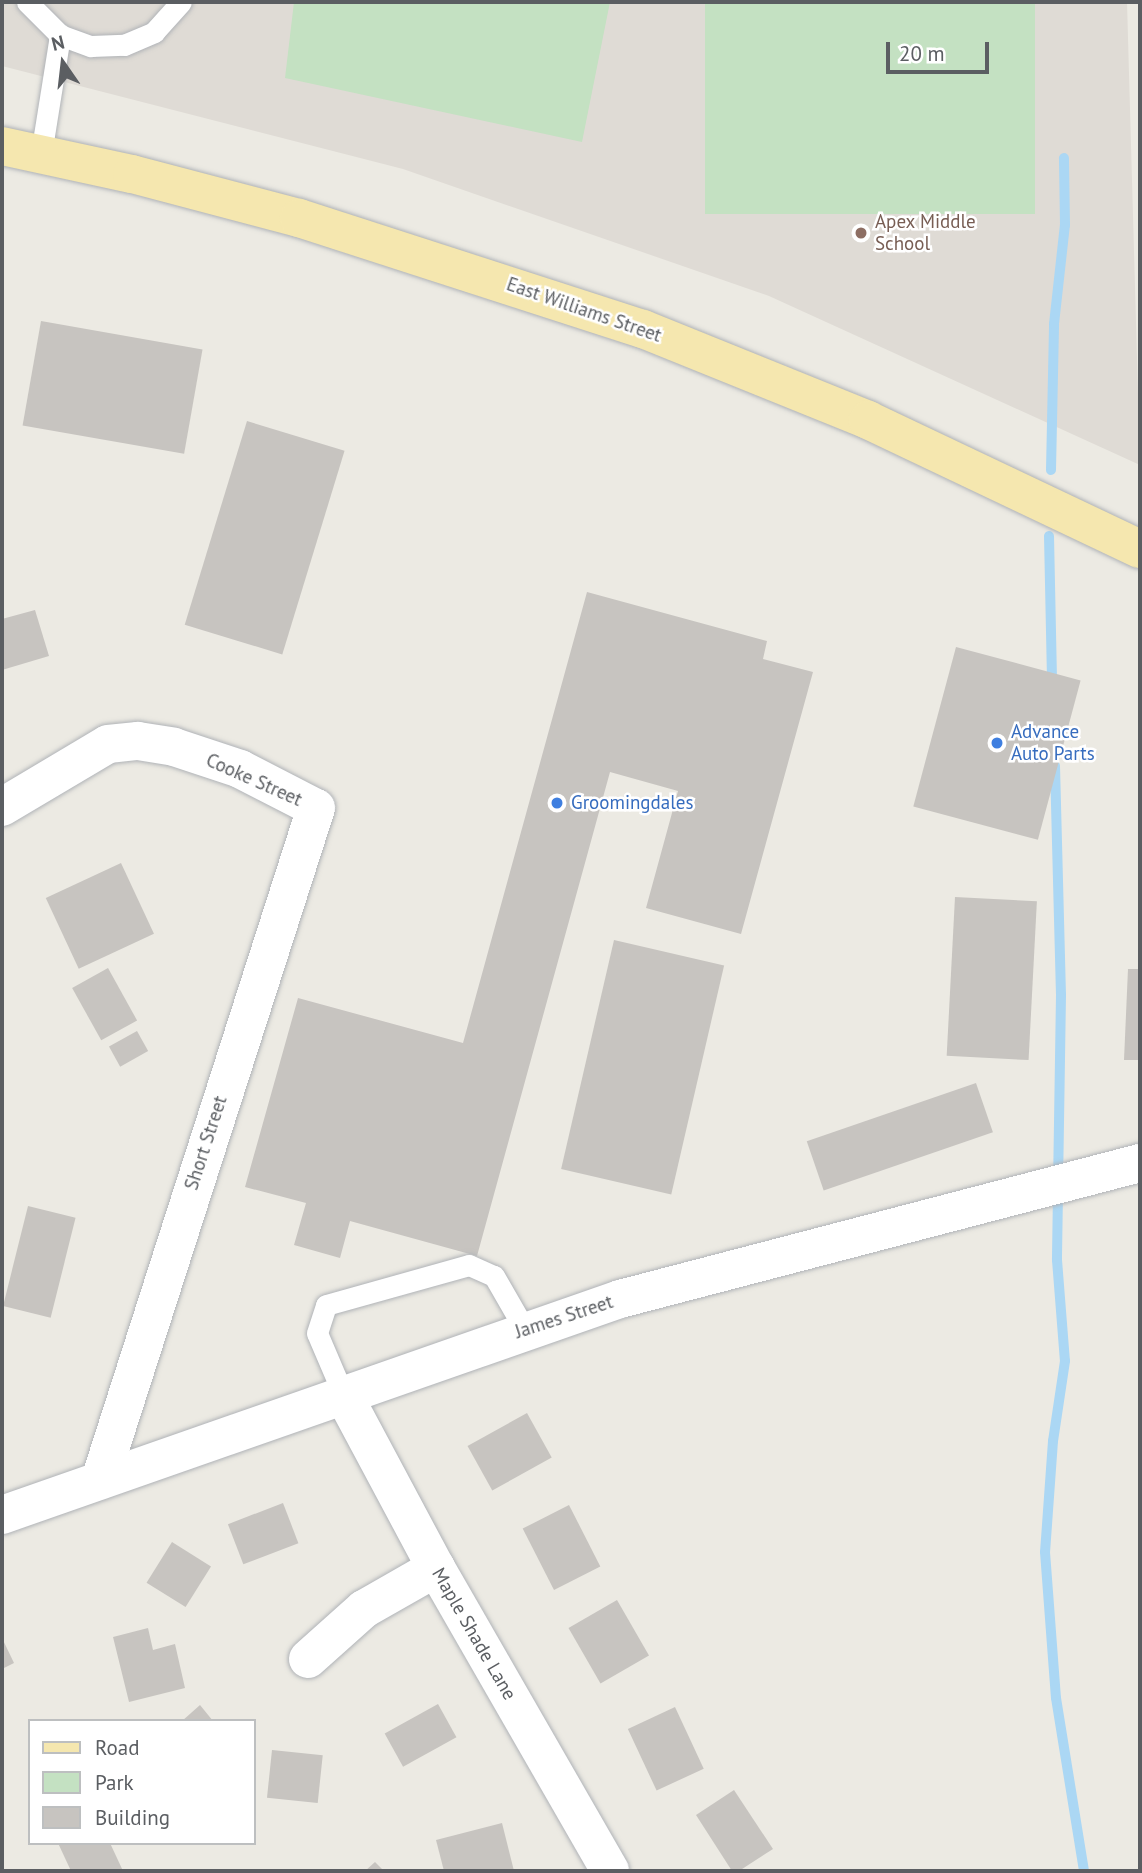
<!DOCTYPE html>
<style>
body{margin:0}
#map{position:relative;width:1142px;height:1873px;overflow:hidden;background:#eceae3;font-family:"PT Sans",sans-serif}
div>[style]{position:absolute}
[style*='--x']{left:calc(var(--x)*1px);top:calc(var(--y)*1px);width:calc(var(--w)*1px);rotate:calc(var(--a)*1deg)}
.education>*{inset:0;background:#dfdbd5}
.green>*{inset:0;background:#c4e1c2;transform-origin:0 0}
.stream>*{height:10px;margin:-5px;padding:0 5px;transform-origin:5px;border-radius:5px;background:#abd7f4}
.building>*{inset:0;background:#c7c4c0;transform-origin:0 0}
.roads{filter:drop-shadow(0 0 2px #b0b3b7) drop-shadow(0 0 2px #b0b3b7)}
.lane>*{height:21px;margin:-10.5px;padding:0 10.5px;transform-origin:10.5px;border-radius:10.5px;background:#fff}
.street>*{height:38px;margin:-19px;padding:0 19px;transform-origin:19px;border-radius:19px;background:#fff}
.primary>*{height:38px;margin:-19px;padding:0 19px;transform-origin:19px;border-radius:19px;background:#f5e7af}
.dots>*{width:19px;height:19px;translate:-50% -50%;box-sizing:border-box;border:4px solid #fff;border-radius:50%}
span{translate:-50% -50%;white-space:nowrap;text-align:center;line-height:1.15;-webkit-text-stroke:5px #fff;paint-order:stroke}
.education-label{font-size:19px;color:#785e54}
.left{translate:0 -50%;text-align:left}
.street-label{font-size:19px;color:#5b5e62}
.shop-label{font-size:19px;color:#366cbe}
.frame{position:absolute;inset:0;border:4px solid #5b5e62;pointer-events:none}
.legend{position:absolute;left:28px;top:1719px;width:228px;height:126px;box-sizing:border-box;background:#fff;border:2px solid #bdbfc0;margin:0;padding:9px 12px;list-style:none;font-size:21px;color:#5b5e62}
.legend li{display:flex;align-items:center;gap:14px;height:35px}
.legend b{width:35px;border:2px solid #bdbfc0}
.north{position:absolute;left:28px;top:28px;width:70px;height:70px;-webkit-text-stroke:5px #fff;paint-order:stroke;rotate:346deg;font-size:19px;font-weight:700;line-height:28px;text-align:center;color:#5b5e62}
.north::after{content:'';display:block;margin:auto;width:24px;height:32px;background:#5b5e62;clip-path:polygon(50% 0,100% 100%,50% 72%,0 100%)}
.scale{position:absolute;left:886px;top:42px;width:103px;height:32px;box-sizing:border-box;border:4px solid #5b5e62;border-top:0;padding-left:9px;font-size:21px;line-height:24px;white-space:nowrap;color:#5b5e62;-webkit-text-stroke:5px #fff;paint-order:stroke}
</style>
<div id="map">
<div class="education">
<i style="clip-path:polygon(2px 2px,1127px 2px,1140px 465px,769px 296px,403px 169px,2px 66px)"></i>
</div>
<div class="green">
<i style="clip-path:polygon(294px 2px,610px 2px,582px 142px,285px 78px)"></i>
<i style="left:705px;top:2px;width:330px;height:212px"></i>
</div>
<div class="stream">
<i style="--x:1051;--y:470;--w:146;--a:-88.8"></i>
<i style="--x:1054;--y:324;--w:100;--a:-83.7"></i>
<i style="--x:1065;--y:225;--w:67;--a:-90.9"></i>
<i style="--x:1049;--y:536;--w:148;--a:88.8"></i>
<i style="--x:1055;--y:766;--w:229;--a:88.5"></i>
<i style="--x:1061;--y:995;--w:182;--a:90.9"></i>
<i style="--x:1058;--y:1193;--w:67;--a:90.9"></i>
<i style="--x:1057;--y:1260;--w:101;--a:85.5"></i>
<i style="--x:1065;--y:1361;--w:81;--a:98.5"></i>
<i style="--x:1053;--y:1441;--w:111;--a:94.1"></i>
<i style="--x:1045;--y:1552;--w:146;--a:85.7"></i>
<i style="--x:1056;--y:1698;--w:175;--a:80.8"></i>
</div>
<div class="building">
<i style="left:41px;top:321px;width:164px;height:106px;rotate:10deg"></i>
<i style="left:247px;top:421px;width:102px;height:213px;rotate:17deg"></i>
<i style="clip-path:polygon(587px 592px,767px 641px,763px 659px,813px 672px,741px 934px,646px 908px,678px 791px,610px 772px,477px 1256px,350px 1221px,340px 1258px,294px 1245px,306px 1203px,245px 1187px,298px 998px,463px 1043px)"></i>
<i style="clip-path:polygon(35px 610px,49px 656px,2px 670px,2px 619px)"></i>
<i style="left:956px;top:647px;width:129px;height:165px;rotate:15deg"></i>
<i style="left:121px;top:863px;width:78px;height:83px;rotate:65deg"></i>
<i style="left:955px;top:897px;width:82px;height:159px;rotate:3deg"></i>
<i style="left:614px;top:940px;width:113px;height:235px;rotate:13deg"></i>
<i style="left:108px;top:968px;width:60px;height:41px;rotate:61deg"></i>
<i style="clip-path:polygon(1128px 969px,1140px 969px,1140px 1060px,1124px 1060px)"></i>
<i style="left:137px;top:1031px;width:23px;height:32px;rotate:61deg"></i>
<i style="left:976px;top:1083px;width:52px;height:179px;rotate:71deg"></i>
<i style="left:28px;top:1206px;width:49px;height:103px;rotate:14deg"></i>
<i style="left:527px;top:1413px;width:51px;height:68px;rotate:61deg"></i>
<i style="left:283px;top:1503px;width:43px;height:59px;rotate:69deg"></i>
<i style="left:569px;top:1505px;width:69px;height:52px;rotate:63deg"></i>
<i style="left:172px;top:1542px;width:46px;height:48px;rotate:32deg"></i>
<i style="left:617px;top:1600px;width:64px;height:56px;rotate:60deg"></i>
<i style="clip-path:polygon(148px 1628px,153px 1650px,175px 1644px,185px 1688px,129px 1702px,113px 1637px)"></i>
<i style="clip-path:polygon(2px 1638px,14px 1663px,2px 1669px)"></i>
<i style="left:438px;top:1704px;width:38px;height:61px;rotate:61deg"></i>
<i style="clip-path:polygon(200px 1705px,213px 1721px,182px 1721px)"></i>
<i style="left:675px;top:1707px;width:68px;height:52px;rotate:65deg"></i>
<i style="left:272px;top:1750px;width:51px;height:48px;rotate:6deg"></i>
<i style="clip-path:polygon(734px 1790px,773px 1849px,739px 1871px,732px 1871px,696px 1815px)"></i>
<i style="clip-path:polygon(502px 1823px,514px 1871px,444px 1871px,436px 1840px)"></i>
<i style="clip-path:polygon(58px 1843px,110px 1843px,123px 1871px,71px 1871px)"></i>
<i style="clip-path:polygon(375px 1862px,384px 1871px,365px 1871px)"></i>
</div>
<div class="roads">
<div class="lane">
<i style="--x:27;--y:2;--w:47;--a:45"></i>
<i style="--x:60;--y:35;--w:33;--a:20"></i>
<i style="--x:91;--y:46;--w:33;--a:-2"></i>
<i style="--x:124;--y:45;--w:33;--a:-23"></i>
<i style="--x:154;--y:32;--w:40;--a:-48"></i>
<i style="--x:41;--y:154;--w:121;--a:-80.9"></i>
<i style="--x:343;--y:1394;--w:66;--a:-113.1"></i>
<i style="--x:317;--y:1333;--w:29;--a:-72"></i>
<i style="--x:326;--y:1305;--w:148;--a:-15.6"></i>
<i style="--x:469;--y:1265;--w:27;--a:24"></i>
<i style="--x:494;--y:1276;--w:62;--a:60.1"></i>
</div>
<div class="street">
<i style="--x:2;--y:807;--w:123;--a:-30.7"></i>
<i style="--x:108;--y:744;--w:30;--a:-6"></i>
<i style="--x:138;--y:741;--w:36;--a:9"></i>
<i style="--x:174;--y:747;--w:70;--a:18.4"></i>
<i style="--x:240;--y:769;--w:85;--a:27.2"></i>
<i style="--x:316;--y:808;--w:706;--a:107.82"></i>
<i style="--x:343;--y:1394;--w:197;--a:61.9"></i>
<i style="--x:436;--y:1568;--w:349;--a:60.1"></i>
<i style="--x:2;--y:1515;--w:655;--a:-19.27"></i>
<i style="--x:620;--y:1299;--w:537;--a:-14.66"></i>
<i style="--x:308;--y:1659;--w:75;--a:-41.8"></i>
<i style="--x:364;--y:1609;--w:83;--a:-29.7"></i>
</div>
<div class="primary">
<i style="--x:2;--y:146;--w:133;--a:12.2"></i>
<i style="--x:132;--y:174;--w:173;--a:14.8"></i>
<i style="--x:299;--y:218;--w:361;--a:17.9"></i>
<i style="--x:643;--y:329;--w:243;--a:22"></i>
<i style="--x:868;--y:420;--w:301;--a:25.4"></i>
</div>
</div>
<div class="dots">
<i style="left:861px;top:233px;background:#8d6e63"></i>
<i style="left:997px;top:743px;background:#3f7fe0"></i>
<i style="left:557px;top:803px;background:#3f7fe0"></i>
</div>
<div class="education-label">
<span class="left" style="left:875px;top:233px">Apex Middle<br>School</span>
</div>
<div class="street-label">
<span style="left:584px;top:310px;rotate:19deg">East Williams Street</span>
<span style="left:254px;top:780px;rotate:24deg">Cooke Street</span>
<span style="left:206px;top:1143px;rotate:-72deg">Short Street</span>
<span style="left:564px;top:1317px;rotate:-18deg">James Street</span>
<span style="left:474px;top:1634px;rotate:60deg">Maple Shade Lane</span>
</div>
<div class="shop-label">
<span class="left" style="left:1011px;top:743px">Advance<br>Auto Parts</span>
<span class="left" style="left:571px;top:803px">Groomingdales</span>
</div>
<div class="frame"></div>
<ul class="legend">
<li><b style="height:9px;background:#f5e7af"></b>Road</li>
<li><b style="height:19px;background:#c4e1c2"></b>Park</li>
<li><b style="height:19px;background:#c7c4c0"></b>Building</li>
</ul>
<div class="north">N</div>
<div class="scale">20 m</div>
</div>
